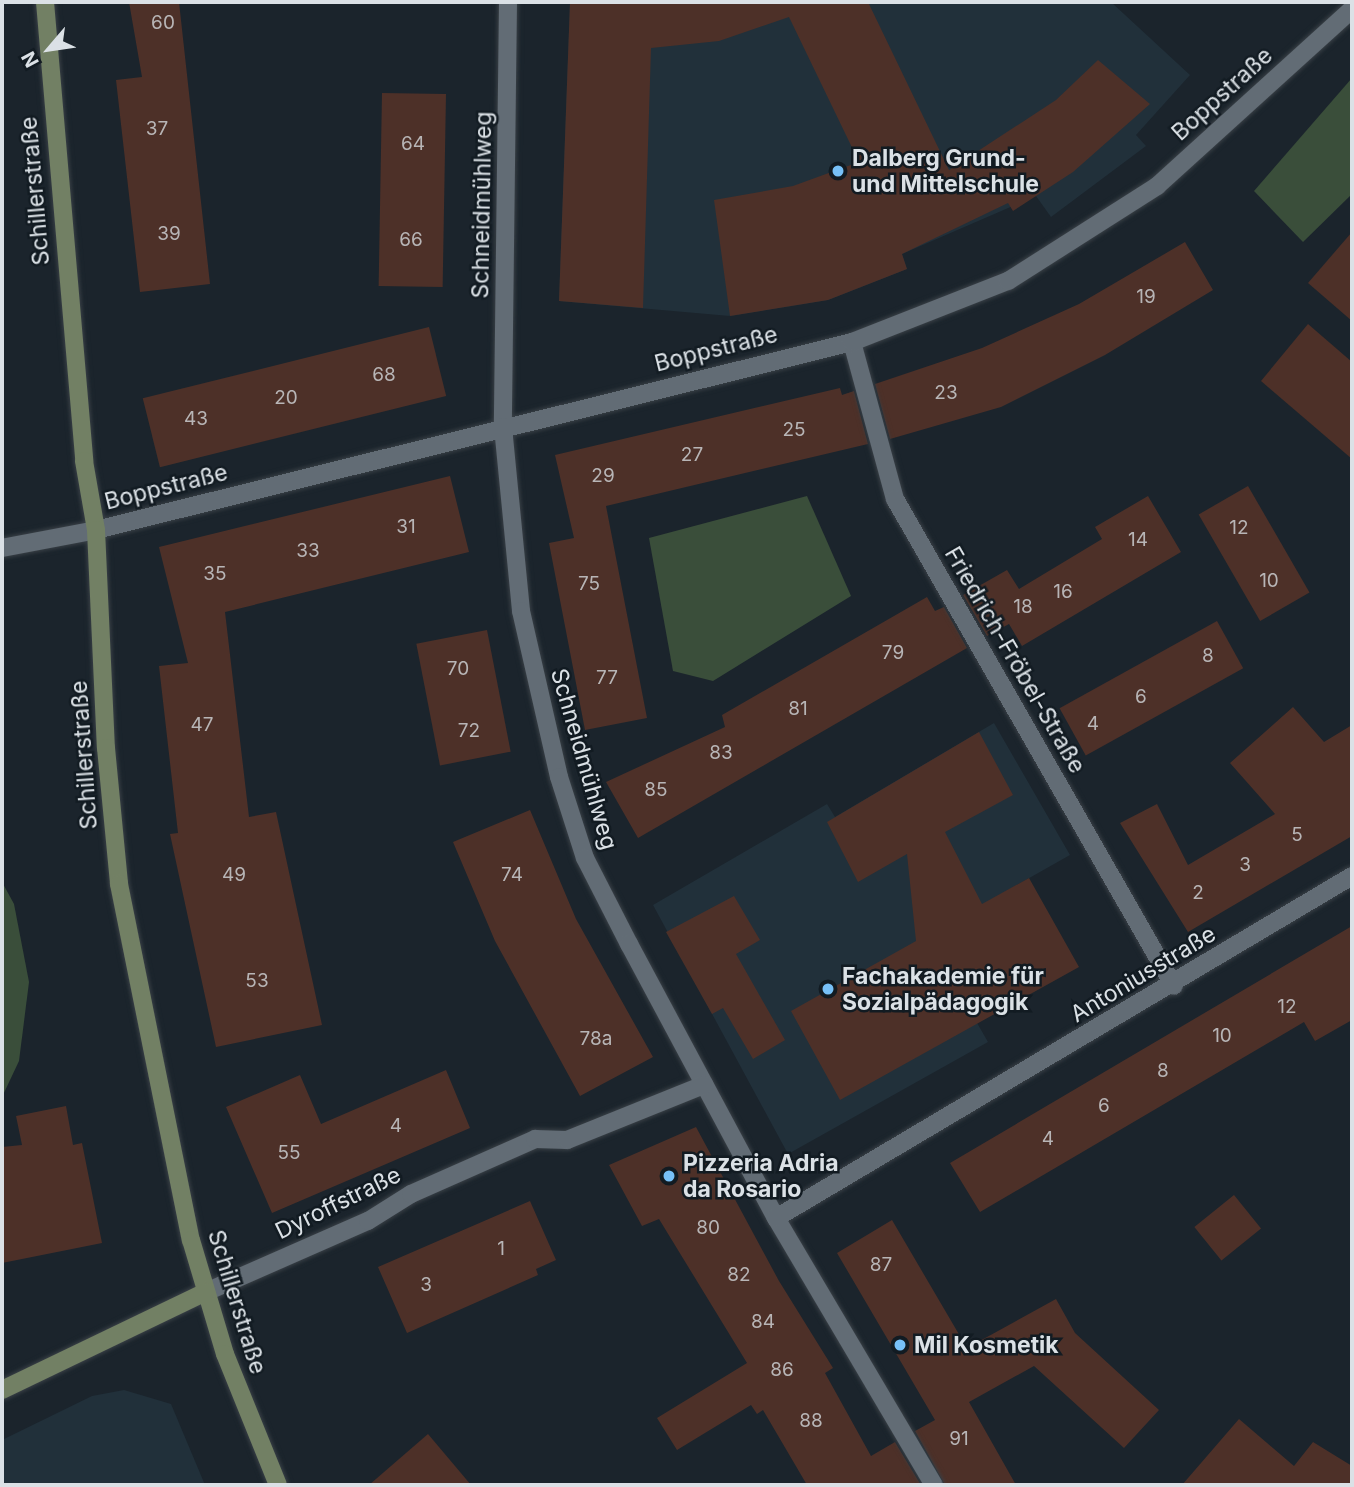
<!DOCTYPE html>
<meta charset="utf-8">
<style>
body{margin:0}
#map{position:relative;width:1354px;height:1487px;overflow:hidden;background:#1b242c;font-family:Inter,sans-serif}
div>[style]{position:absolute}
[style*='--x']{left:calc(var(--x)*1px);top:calc(var(--y)*1px);width:calc(var(--w)*1px);rotate:calc(var(--a)*1deg)}
.built>*{inset:0;background:#21303a}
.green>*{inset:0;background:#3a4e3a}
.building>*{inset:0;background:#4d3028;transform-origin:0 0}
.roads{filter:drop-shadow(0 0 2px #394046) drop-shadow(0 0 2px #394046)}
.minor>*{height:18px;margin:-9px;padding:0 9px;transform-origin:9px;border-radius:9px;background:#626c75}
.secondary>*{height:18px;margin:-9px;padding:0 9px;transform-origin:9px;border-radius:9px;background:#728064}
.dots>*{width:19px;height:19px;translate:-50% -50%;box-sizing:border-box;border:4px solid #121b22;border-radius:50%}
span{translate:-50% -50%;white-space:nowrap;text-align:center;line-height:1.15;-webkit-text-stroke:5px #121b22;paint-order:stroke}
.number-label{font-size:19px;color:#b8b5b6}
.number-label span{-webkit-text-stroke-width:0}
.street-label{font-size:23px;color:#dbe1e6}
.poi-label{font-size:23px;color:#dbe1e6;font-weight:700}
.left{translate:0 -50%;text-align:left}
.frame{position:absolute;inset:0;border:4px solid #dbe1e6;pointer-events:none}
.north{position:absolute;left:14px;top:14px;width:70px;height:70px;-webkit-text-stroke:5px #121b22;paint-order:stroke;rotate:241deg;font-size:19px;font-weight:700;line-height:28px;text-align:center;color:#dbe1e6}
.north::after{content:'';display:block;margin:auto;width:24px;height:32px;background:#dbe1e6;clip-path:polygon(50% 0,100% 100%,50% 72%,0 100%)}
</style>
<div id="map">
<div class="built">
<i style="clip-path:polygon(570px 2px,1111px 2px,1190px 75px,1136px 135px,1146px 146px,1051px 217px,1036px 196px,902px 254px,907px 269px,828px 300px,730px 316px,559px 301px)"></i>
<i style="clip-path:polygon(994px 723px,1070px 855px,927px 936px,988px 1042px,788px 1154px,653px 905px,827px 804px,835px 817px)"></i>
<i style="clip-path:polygon(124px 1390px,171px 1404px,205px 1485px,2px 1485px,2px 1440px,92px 1396px)"></i>
</div>
<div class="green">
<i style="clip-path:polygon(1352px 78px,1352px 194px,1303px 242px,1254px 191px)"></i>
<i style="clip-path:polygon(807px 496px,851px 596px,713px 681px,673px 671px,649px 538px)"></i>
<i style="clip-path:polygon(2px 882px,14px 904px,29px 982px,19px 1061px,2px 1097px)"></i>
</div>
<div class="building">
<i style="clip-path:polygon(129px 2px,179px 2px,210px 284px,140px 292px,116px 80px,142px 77px)"></i>
<i style="clip-path:polygon(570px 2px,868px 2px,949px 170px,1056px 100px,1098px 60px,1150px 104px,1073px 172px,1013px 211px,1008px 203px,902px 254px,907px 269px,828px 300px,730px 316px,714px 200px,793px 186px,859px 162px,789px 17px,719px 41px,651px 48px,643px 308px,559px 301px)"></i>
<i style="left:382px;top:93px;width:64px;height:193px;rotate:1deg"></i>
<i style="clip-path:polygon(1352px 232px,1352px 321px,1308px 283px)"></i>
<i style="clip-path:polygon(1185px 242px,1213px 290px,1105px 355px,1001px 407px,890px 439px,875px 384px,982px 348px,1079px 304px)"></i>
<i style="clip-path:polygon(1308px 324px,1352px 362px,1352px 459px,1261px 381px)"></i>
<i style="left:429px;top:327px;width:71px;height:295px;rotate:76deg"></i>
<i style="clip-path:polygon(840px 388px,842px 395px,854px 391px,868px 444px,606px 506px,647px 718px,585px 730px,549px 543px,574px 538px,555px 455px)"></i>
<i style="clip-path:polygon(450px 476px,469px 552px,225px 612px,249px 817px,276px 812px,322px 1025px,216px 1047px,170px 834px,178px 833px,159px 666px,188px 663px,159px 547px)"></i>
<i style="left:1248px;top:486px;width:123px;height:57px;rotate:60deg"></i>
<i style="clip-path:polygon(1148px 496px,1181px 552px,1022px 646px,1009px 624px,987px 636px,963px 595px,1007px 570px,1019px 589px,1102px 539px,1095px 527px)"></i>
<i style="clip-path:polygon(927px 597px,935px 611px,944px 607px,967px 648px,638px 838px,606px 782px,725px 727px,722px 715px)"></i>
<i style="left:1217px;top:621px;width:54px;height:180px;rotate:61deg"></i>
<i style="left:487px;top:630px;width:124px;height:72px;rotate:79deg"></i>
<i style="clip-path:polygon(1293px 707px,1324px 742px,1352px 725px,1352px 836px,1188px 932px,1120px 823px,1157px 804px,1188px 865px,1275px 814px,1230px 763px)"></i>
<i style="clip-path:polygon(979px 732px,1013px 795px,945px 832px,982px 904px,1029px 878px,1079px 967px,840px 1100px,791px 1011px,916px 941px,907px 854px,858px 882px,827px 822px)"></i>
<i style="clip-path:polygon(530px 810px,576px 919px,653px 1057px,580px 1096px,495px 941px,453px 842px)"></i>
<i style="clip-path:polygon(734px 896px,760px 940px,736px 954px,785px 1040px,753px 1059px,723px 1008px,712px 1014px,666px 932px)"></i>
<i style="clip-path:polygon(1352px 926px,1352px 1020px,1315px 1041px,1304px 1022px,980px 1212px,950px 1163px)"></i>
<i style="clip-path:polygon(446px 1070px,470px 1128px,272px 1213px,226px 1107px,300px 1075px,321px 1124px)"></i>
<i style="clip-path:polygon(66px 1106px,73px 1145px,82px 1143px,102px 1243px,2px 1263px,2px 1147px,22px 1145px,16px 1116px)"></i>
<i style="clip-path:polygon(696px 1127px,779px 1281px,833px 1368px,825px 1373px,871px 1456px,895px 1442px,921px 1485px,807px 1485px,763px 1410px,757px 1414px,751px 1405px,677px 1450px,657px 1418px,747px 1363px,659px 1219px,642px 1226px,609px 1165px)"></i>
<i style="left:1234px;top:1195px;width:43px;height:51px;rotate:51deg"></i>
<i style="clip-path:polygon(530px 1201px,556px 1260px,536px 1269px,538px 1275px,407px 1333px,378px 1267px)"></i>
<i style="clip-path:polygon(892px 1220px,967px 1348px,1056px 1299px,1075px 1333px,1159px 1410px,1124px 1448px,1034px 1366px,969px 1402px,1016px 1485px,945px 1485px,915px 1431px,935px 1420px,837px 1253px)"></i>
<i style="clip-path:polygon(1239px 1419px,1294px 1466px,1313px 1442px,1352px 1466px,1352px 1485px,1182px 1485px)"></i>
<i style="clip-path:polygon(428px 1434px,471px 1485px,369px 1485px)"></i>
</div>
<div class="roads">
<div class="minor">
<i style="--x:508;--y:2;--w:425;--a:90.7"></i>
<i style="--x:503;--y:427;--w:185;--a:84.4"></i>
<i style="--x:521;--y:611;--w:170;--a:77.1"></i>
<i style="--x:559;--y:777;--w:85;--a:72.2"></i>
<i style="--x:585;--y:858;--w:97;--a:62.9"></i>
<i style="--x:629;--y:944;--w:311;--a:61.8"></i>
<i style="--x:776;--y:1218;--w:310;--a:59.4"></i>
<i style="--x:852;--y:342;--w:163;--a:74.7"></i>
<i style="--x:895;--y:499;--w:561;--a:60.19"></i>
<i style="--x:2;--y:548;--w:96;--a:-10.8"></i>
<i style="--x:96;--y:530;--w:779;--a:-13.96"></i>
<i style="--x:852;--y:342;--w:168;--a:-21.4"></i>
<i style="--x:1008;--y:281;--w:177;--a:-32.5"></i>
<i style="--x:1157;--y:186;--w:263;--a:-42.2"></i>
<i style="--x:776;--y:1218;--w:670;--a:-30.7"></i>
<i style="--x:206;--y:1292;--w:177;--a:-23.7"></i>
<i style="--x:368;--y:1221;--w:51;--a:-32.1"></i>
<i style="--x:411;--y:1194;--w:136;--a:-23.9"></i>
<i style="--x:535;--y:1139;--w:32;--a:2"></i>
<i style="--x:567;--y:1140;--w:148;--a:-21.9"></i>
</div>
<div class="secondary">
<i style="--x:45;--y:2;--w:461;--a:85.1"></i>
<i style="--x:84;--y:461;--w:70;--a:80.1"></i>
<i style="--x:96;--y:530;--w:218;--a:87.4"></i>
<i style="--x:106;--y:748;--w:137;--a:84.5"></i>
<i style="--x:119;--y:884;--w:363;--a:78.6"></i>
<i style="--x:191;--y:1240;--w:119;--a:73.4"></i>
<i style="--x:225;--y:1354;--w:141;--a:68"></i>
<i style="--x:2;--y:1390;--w:226;--a:-25.7"></i>
</div>
</div>
<div class="dots">
<i style="left:838px;top:171px;background:#77c0f7"></i>
<i style="left:828px;top:989px;background:#77c0f7"></i>
<i style="left:669px;top:1176px;background:#77c0f7"></i>
<i style="left:900px;top:1345px;background:#77c0f7"></i>
</div>
<div class="number-label">
<span style="left:163px;top:23px">60</span>
<span style="left:157px;top:129px">37</span>
<span style="left:413px;top:144px">64</span>
<span style="left:169px;top:234px">39</span>
<span style="left:411px;top:240px">66</span>
<span style="left:1146px;top:297px">19</span>
<span style="left:384px;top:375px">68</span>
<span style="left:946px;top:393px">23</span>
<span style="left:286px;top:398px">20</span>
<span style="left:196px;top:419px">43</span>
<span style="left:794px;top:430px">25</span>
<span style="left:692px;top:455px">27</span>
<span style="left:603px;top:476px">29</span>
<span style="left:406px;top:527px">31</span>
<span style="left:1239px;top:528px">12</span>
<span style="left:1138px;top:540px">14</span>
<span style="left:308px;top:551px">33</span>
<span style="left:215px;top:574px">35</span>
<span style="left:1269px;top:581px">10</span>
<span style="left:589px;top:584px">75</span>
<span style="left:1063px;top:592px">16</span>
<span style="left:1023px;top:607px">18</span>
<span style="left:893px;top:653px">79</span>
<span style="left:1208px;top:656px">8</span>
<span style="left:458px;top:669px">70</span>
<span style="left:607px;top:678px">77</span>
<span style="left:1141px;top:697px">6</span>
<span style="left:798px;top:709px">81</span>
<span style="left:1093px;top:724px">4</span>
<span style="left:202px;top:725px">47</span>
<span style="left:469px;top:731px">72</span>
<span style="left:721px;top:753px">83</span>
<span style="left:656px;top:790px">85</span>
<span style="left:1297px;top:835px">5</span>
<span style="left:1245px;top:865px">3</span>
<span style="left:234px;top:875px">49</span>
<span style="left:512px;top:875px">74</span>
<span style="left:1198px;top:893px">2</span>
<span style="left:257px;top:981px">53</span>
<span style="left:1287px;top:1007px">12</span>
<span style="left:1222px;top:1036px">10</span>
<span style="left:596px;top:1039px">78a</span>
<span style="left:1163px;top:1071px">8</span>
<span style="left:1104px;top:1106px">6</span>
<span style="left:396px;top:1126px">4</span>
<span style="left:1048px;top:1139px">4</span>
<span style="left:289px;top:1153px">55</span>
<span style="left:708px;top:1228px">80</span>
<span style="left:501px;top:1249px">1</span>
<span style="left:881px;top:1265px">87</span>
<span style="left:739px;top:1275px">82</span>
<span style="left:426px;top:1285px">3</span>
<span style="left:763px;top:1322px">84</span>
<span style="left:782px;top:1370px">86</span>
<span style="left:811px;top:1421px">88</span>
<span style="left:959px;top:1439px">91</span>
</div>
<div class="street-label">
<span style="left:1222px;top:94px;rotate:-42deg">Boppstraße</span>
<span style="left:35px;top:191px;rotate:-95deg">Schillerstraße</span>
<span style="left:482px;top:205px;rotate:-89deg">Schneidmühlweg</span>
<span style="left:716px;top:349px;rotate:-14deg">Boppstraße</span>
<span style="left:166px;top:487px;rotate:-14deg">Boppstraße</span>
<span style="left:1015px;top:660px;rotate:60deg">Friedrich-Fröbel-Straße</span>
<span style="left:84px;top:755px;rotate:-94deg">Schillerstraße</span>
<span style="left:584px;top:759px;rotate:74deg">Schneidmühlweg</span>
<span style="left:1143px;top:974px;rotate:-31deg">Antoniusstraße</span>
<span style="left:338px;top:1203px;rotate:-26deg">Dyroffstraße</span>
<span style="left:237px;top:1302px;rotate:73deg">Schillerstraße</span>
</div>
<div class="poi-label">
<span class="left" style="left:852px;top:171px">Dalberg Grund-<br>und Mittelschule</span>
<span class="left" style="left:842px;top:989px">Fachakademie für<br>Sozialpädagogik</span>
<span class="left" style="left:683px;top:1176px">Pizzeria Adria<br>da Rosario</span>
<span class="left" style="left:914px;top:1345px">Mil Kosmetik</span>
</div>
<div class="frame"></div>
<div class="north">N</div>
</div>
